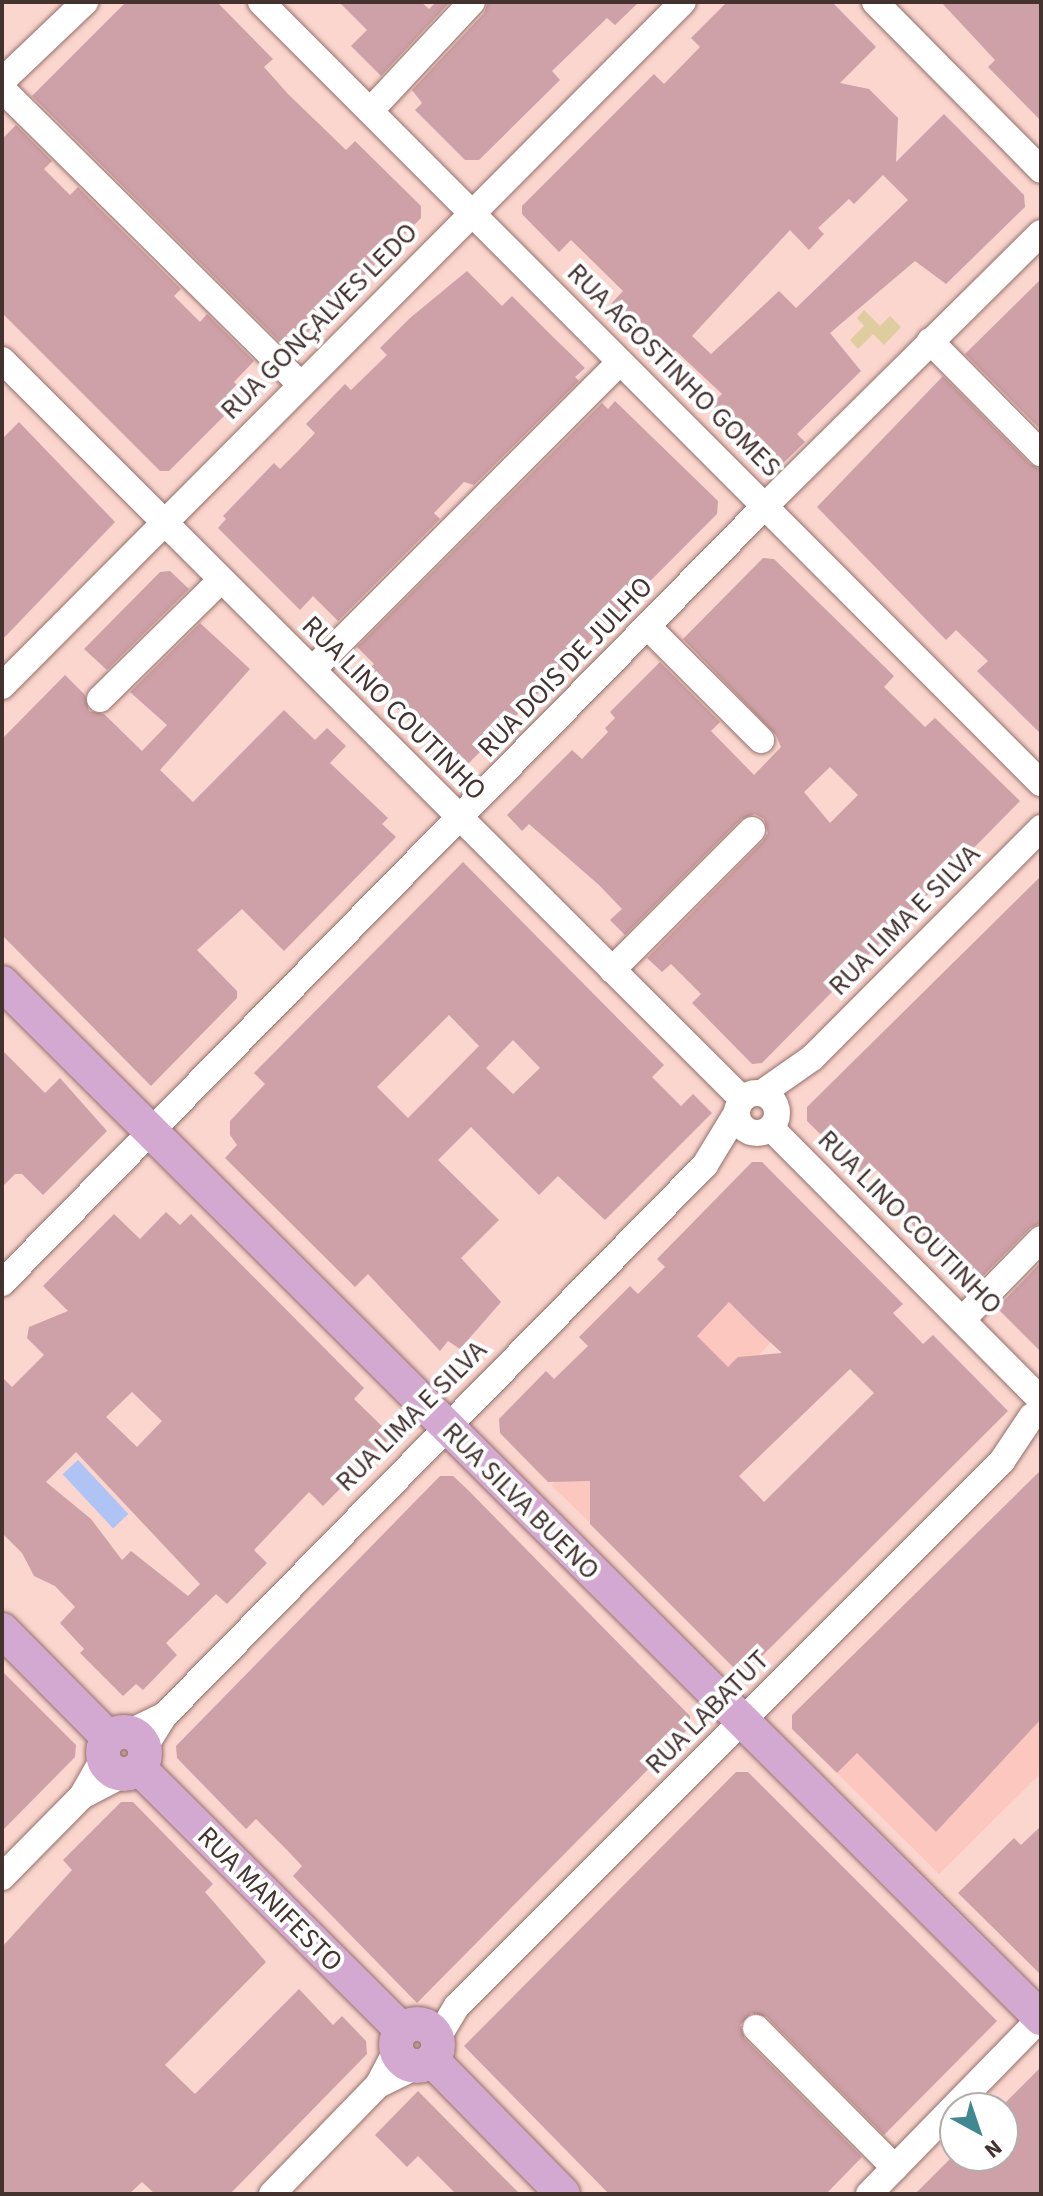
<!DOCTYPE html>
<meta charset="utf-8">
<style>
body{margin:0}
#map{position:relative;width:1043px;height:2196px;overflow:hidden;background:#fad6cf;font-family:"Source Sans 3",sans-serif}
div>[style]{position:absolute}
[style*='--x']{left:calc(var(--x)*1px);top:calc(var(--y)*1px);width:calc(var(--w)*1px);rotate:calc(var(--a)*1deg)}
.built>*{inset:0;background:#fcc7be;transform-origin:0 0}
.green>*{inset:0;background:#dfcda0}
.water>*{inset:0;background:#b0c3f5;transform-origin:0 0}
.building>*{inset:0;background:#cda1a7}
.roads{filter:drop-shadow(0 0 2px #966e68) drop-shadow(0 0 2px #966e68)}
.minor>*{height:26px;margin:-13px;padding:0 13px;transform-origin:13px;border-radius:13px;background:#fff}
.minor>.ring{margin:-13px;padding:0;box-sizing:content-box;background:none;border:26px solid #fff;border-radius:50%}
.major>*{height:34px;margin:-17px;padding:0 17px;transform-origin:17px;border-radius:17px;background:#d3a9d1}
.major>.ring{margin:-17px;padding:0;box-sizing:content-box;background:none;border:34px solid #d3a9d1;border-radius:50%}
span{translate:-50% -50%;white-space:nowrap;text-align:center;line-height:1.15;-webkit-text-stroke:8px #fff;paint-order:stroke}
.street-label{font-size:28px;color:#44322f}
.frame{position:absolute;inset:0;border:4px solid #44322f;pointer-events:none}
.north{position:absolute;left:939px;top:2092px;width:80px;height:80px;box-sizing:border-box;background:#fff;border:2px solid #b4adac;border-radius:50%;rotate:140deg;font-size:22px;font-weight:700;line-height:32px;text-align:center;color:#44322f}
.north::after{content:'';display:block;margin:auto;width:28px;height:36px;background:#428893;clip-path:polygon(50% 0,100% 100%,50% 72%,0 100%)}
</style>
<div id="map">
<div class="built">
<i style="left:729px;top:1301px;width:59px;height:256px;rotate:44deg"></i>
<i style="clip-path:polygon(940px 1672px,1014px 1746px,1041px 1719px,1041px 1773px,939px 1874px,837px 1773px)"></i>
</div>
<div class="green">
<i style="clip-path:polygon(864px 310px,880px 326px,890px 316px,901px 327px,884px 345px,873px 334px,858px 349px,850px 340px,864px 326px,857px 318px)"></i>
</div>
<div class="water">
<i style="left:78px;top:1460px;width:74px;height:21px;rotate:47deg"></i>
</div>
<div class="building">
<i style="clip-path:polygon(126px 2px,217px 2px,273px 59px,264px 67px,288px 94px,346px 150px,355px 141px,421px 206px,421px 218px,293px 347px,284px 339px,281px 343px,32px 96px)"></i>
<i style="clip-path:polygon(339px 2px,421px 2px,429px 9px,436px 2px,450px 2px,381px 76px,351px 46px,367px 30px)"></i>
<i style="clip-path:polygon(488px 2px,639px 2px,615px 25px,607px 18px,552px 71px,560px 80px,479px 160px,465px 160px,415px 110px,422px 103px,412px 90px,484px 13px)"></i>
<i style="clip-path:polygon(evenodd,727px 2px,832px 2px,876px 47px,840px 83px,869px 89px,898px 118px,896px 162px,944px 114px,1024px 195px,1025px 207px,946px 284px,915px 261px,830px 333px,861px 371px,797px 434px,805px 442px,775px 471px,711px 404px,722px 394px,675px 350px,666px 359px,611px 304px,623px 291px,571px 240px,559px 252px,522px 214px,522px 206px,654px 74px,664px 84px,700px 47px,691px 38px,727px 2px,883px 175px,908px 200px,796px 308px,779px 291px,711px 354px,692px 336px,790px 230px,809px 250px,824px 234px,818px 228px,849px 199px,854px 204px,883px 175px)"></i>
<i style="clip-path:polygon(941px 2px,1041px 2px,1041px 121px,988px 67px,995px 60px)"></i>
<i style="clip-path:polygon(16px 125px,52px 161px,44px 169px,70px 195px,78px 187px,181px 289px,174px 296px,200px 322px,207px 314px,254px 361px,234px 382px,246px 394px,169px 471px,160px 471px,2px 313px,2px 139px)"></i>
<i style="clip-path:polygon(467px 271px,502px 306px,512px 296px,551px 335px,585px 368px,575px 377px,579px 381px,474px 485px,464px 482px,434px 513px,440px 519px,338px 621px,313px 596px,300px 610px,218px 528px,226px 519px,223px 516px,274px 463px,280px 469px,298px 451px,315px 433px,306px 424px,345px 384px,351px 390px,387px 355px,380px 348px,410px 318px)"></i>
<i style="clip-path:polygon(1041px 279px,1041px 430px,965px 354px)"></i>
<i style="clip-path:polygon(943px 376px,1030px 464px,1041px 469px,1041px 734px,977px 671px,988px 661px,956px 630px,946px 640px,817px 507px)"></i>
<i style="clip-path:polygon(615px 401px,718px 501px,717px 514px,461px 771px,363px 675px,374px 664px,357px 647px,602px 403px,608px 409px)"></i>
<i style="clip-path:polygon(19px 422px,115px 522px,2px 640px,2px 439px)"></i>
<i style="clip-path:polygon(evenodd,763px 558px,774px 559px,894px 676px,884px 687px,925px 727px,935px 718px,1020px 801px,762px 1063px,752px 1064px,692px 1003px,701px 994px,671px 964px,662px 972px,647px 958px,763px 841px,768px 833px,764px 819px,755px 814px,741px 819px,625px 935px,610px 920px,622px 909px,599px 885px,529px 824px,522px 831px,507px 815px,572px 750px,582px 759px,608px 732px,605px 728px,615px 718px,610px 712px,660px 662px,720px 722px,711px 731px,754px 775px,781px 747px,776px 735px,683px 639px,763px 558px,830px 767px,858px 795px,830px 823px,804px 792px,830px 767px)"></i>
<i style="clip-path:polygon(170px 571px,189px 589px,107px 670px,84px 649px,160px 572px)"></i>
<i style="clip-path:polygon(200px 623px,250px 669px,160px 770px,193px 802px,284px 710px,315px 740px,327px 728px,346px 746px,330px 763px,388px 818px,382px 824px,396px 837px,284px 951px,242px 909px,197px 950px,237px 991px,237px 998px,151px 1086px,2px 935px,2px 739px,65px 675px,85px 695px,89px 711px,104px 714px,142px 751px,167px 725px,130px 692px)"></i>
<i style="clip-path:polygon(evenodd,463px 862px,664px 1065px,652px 1077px,681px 1106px,693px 1094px,712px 1113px,605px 1220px,558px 1176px,539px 1195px,471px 1127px,438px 1160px,499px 1220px,461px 1258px,501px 1302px,460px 1349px,448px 1341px,440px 1351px,368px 1274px,355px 1287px,225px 1158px,237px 1145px,230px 1135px,230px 1121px,265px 1084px,254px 1073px,463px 862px,449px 1015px,479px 1046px,408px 1118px,377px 1087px,449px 1015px,463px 862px,513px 1040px,540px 1068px,513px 1094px,486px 1068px,513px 1040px)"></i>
<i style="clip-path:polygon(1041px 876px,1041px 1223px,1030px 1228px,974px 1285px,898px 1210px,907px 1201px,877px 1170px,867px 1180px,807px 1121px,807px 1107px)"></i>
<i style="clip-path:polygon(2px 1050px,45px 1093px,60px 1078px,107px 1131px,43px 1195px,22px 1174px,15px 1174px,2px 1187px)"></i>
<i style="clip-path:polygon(evenodd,752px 1162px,762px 1162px,903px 1304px,893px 1313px,923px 1344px,933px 1335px,1008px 1411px,742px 1676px,590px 1524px,590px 1481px,548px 1482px,500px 1433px,499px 1419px,546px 1371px,554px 1379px,588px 1346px,579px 1337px,630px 1286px,638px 1294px,665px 1267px,657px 1259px,752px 1162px,729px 1302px,758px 1331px,782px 1353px,738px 1357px,728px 1367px,697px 1336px,729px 1302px,752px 1162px,850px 1369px,874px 1393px,764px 1502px,739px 1476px,850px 1369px)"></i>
<i style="clip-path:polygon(evenodd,166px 1212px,180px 1225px,191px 1214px,364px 1388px,354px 1399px,392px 1436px,323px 1506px,309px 1492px,254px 1550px,267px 1563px,227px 1604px,216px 1594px,166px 1643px,177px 1655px,143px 1690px,136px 1684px,123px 1696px,80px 1653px,84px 1649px,60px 1623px,75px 1607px,55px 1586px,34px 1576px,22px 1553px,2px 1533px,2px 1377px,12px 1387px,44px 1355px,27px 1338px,29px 1327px,68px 1311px,43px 1286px,114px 1214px,140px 1239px,166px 1212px,132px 1392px,162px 1421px,137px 1447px,106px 1417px,132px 1392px,166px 1212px,76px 1452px,200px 1584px,188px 1596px,131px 1551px,122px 1560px,91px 1519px,46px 1482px,76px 1452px)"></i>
<i style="clip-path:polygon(1041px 1262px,1041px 1352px,997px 1308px)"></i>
<i style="clip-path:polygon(1041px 1470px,1041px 1719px,936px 1832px,857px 1753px,837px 1773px,792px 1729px,792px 1715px)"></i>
<i style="clip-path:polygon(440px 1476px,453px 1476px,468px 1490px,690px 1716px,690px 1727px,417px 2003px,293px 1876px,302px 1866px,287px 1850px,256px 1819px,246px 1829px,177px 1758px,176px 1746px)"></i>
<i style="clip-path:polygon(2px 1671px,76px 1745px,75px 1757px,2px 1831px)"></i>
<i style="clip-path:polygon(736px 1772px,748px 1772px,997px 2021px,884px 2135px,767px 2017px,751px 2013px,740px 2025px,745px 2039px,862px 2157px,826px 2194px,609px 2194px,464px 2046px)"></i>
<i style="clip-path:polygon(121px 1802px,133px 1802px,213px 1884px,205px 1892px,266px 1962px,165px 2065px,195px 2094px,299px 1989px,333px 2025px,342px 2016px,366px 2041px,367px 2054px,230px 2194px,155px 2194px,142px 2182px,129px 2194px,2px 2194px,2px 1947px,72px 1870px,63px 1860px)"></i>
<i style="clip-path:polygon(1041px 1826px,1041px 1975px,958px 1893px,1014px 1838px,1021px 1845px)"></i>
<i style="clip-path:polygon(1041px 2067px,1041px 2194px,915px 2194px,953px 2156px,1003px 2156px,1000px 2108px)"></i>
<i style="clip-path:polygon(418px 2091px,495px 2169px,520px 2194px,456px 2194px,418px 2156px,407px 2167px,375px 2135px)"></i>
</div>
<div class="roads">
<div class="minor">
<i style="--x:261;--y:2;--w:1104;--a:45.04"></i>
<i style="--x:875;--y:2;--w:236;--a:45.3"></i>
<i style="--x:2;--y:81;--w:115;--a:-43.6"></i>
<i style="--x:2;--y:89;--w:419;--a:44.7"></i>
<i style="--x:370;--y:111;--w:149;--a:-46.9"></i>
<i style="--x:930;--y:341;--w:158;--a:45.3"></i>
<i style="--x:2;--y:360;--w:1046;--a:44.96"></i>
<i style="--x:648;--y:627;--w:160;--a:45"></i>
<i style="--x:313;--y:669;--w:434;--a:-45"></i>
<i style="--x:2;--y:686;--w:965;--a:-45.13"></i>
<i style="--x:100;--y:699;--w:170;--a:-44.5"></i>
<i style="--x:612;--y:970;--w:198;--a:-45"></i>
<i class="ring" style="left:737px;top:1093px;width:14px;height:14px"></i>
<i style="--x:762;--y:1093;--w:61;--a:-35"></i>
<i style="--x:812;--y:1058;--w:325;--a:-45.1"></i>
<i style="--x:771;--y:1128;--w:378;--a:45.2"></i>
<i style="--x:2;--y:1283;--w:1089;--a:-45.52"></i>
<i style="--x:765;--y:506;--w:388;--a:-44.7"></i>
<i style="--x:962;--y:1320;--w:113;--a:-45.7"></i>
<i style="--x:128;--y:1733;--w:41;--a:-25.9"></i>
<i style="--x:144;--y:1748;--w:39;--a:-58"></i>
<i style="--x:165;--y:1715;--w:771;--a:-45.53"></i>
<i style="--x:705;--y:1165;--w:60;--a:-58.7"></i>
<i style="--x:82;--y:1796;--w:47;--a:-27.6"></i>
<i style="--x:2;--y:1877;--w:114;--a:-45.4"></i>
<i style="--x:82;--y:1796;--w:43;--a:-60.4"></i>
<i style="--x:756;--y:2028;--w:197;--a:45.2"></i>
<i style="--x:437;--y:2039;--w:39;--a:-59"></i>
<i style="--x:457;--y:2006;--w:771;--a:-45"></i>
<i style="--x:1002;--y:1461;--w:54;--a:-56.3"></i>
<i style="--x:378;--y:2085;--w:43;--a:-26"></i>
<i style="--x:272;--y:2194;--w:152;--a:-45.8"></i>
<i style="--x:378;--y:2085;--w:38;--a:-62"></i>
<i style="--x:869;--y:2194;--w:246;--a:-45.7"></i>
</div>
<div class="major">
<i style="--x:2;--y:983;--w:1467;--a:44.89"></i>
<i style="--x:2;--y:1630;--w:152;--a:45.3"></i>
<i class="ring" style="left:103px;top:1732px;width:8px;height:8px"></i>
<i style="--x:139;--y:1768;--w:371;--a:44.9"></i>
<i class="ring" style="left:396px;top:2024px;width:8px;height:8px"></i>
<i style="--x:432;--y:2060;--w:187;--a:45.6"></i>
</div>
</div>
<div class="street-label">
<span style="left:319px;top:321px;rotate:-45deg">RUA GONÇALVES LEDO</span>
<span style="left:674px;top:370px;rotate:45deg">RUA AGOSTINHO GOMES</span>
<span style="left:565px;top:667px;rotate:-46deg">RUA DOIS DE JULHO</span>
<span style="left:394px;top:708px;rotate:45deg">RUA LINO COUTINHO</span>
<span style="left:904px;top:920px;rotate:-45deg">RUA LIMA E SILVA</span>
<span style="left:910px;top:1222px;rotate:45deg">RUA LINO COUTINHO</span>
<span style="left:411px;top:1416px;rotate:-45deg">RUA LIMA E SILVA</span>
<span style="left:521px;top:1501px;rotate:45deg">RUA SILVA BUENO</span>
<span style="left:707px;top:1712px;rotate:-45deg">RUA LABATUT</span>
<span style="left:270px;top:1899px;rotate:45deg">RUA MANIFESTO</span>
</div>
<div class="frame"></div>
<div class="north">N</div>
</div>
